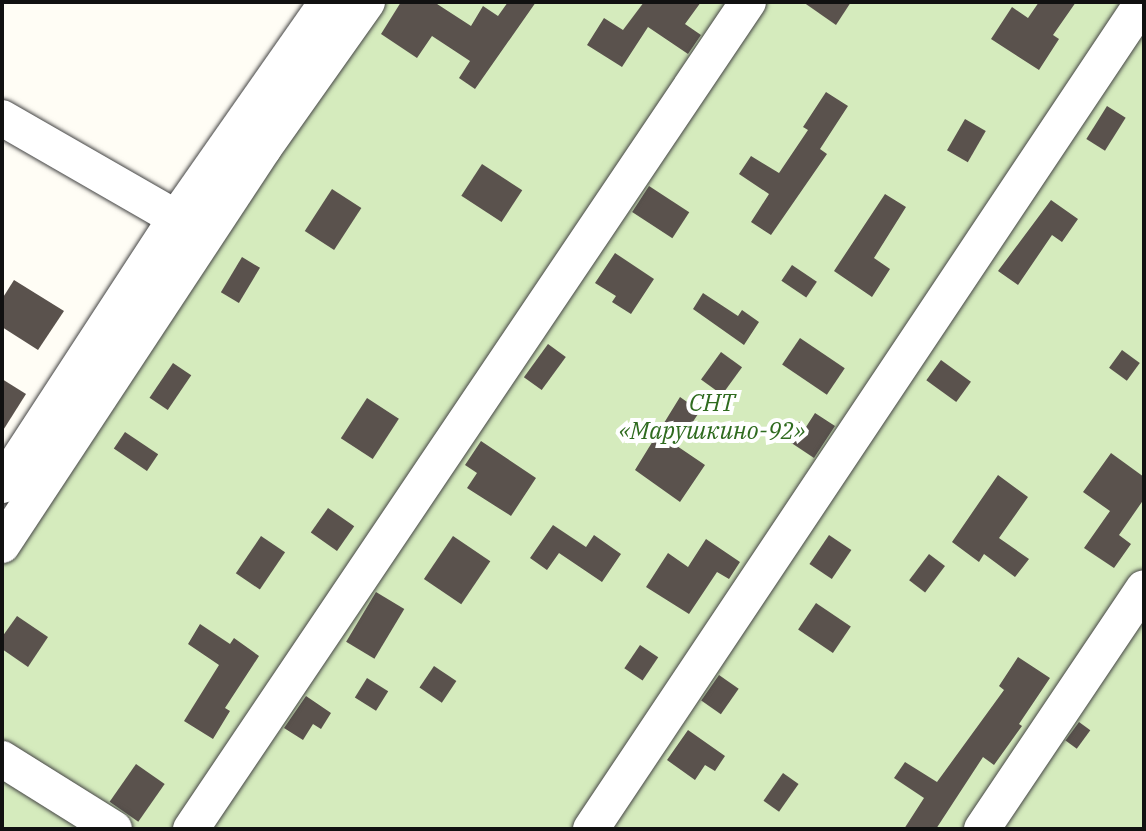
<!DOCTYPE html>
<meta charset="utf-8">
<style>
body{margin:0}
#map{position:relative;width:1146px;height:831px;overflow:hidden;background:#fffdf5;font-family:"IBM Plex Serif",serif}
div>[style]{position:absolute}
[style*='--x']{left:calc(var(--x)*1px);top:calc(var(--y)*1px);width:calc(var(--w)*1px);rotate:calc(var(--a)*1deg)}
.green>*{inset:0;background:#d5ebbd}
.building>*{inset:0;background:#5a524d;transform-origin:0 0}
.roads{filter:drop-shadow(0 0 2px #444) drop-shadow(0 0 2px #444)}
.minor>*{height:36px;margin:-18px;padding:0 18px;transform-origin:18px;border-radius:18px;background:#fff}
span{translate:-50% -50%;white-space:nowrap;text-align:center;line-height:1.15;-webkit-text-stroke:8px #fff;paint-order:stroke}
.park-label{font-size:24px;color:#2f6b1f;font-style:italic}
.frame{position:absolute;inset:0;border:4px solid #111;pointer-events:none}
</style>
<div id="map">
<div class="green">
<i style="clip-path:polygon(380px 2px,1144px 2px,1144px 829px,2px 829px,2px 567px)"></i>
</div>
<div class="building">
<i style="clip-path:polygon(401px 2px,434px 2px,471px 26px,483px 6px,498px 16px,508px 2px,536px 2px,475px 89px,459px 78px,470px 61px,432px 36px,417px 58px,381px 34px)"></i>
<i style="clip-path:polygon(644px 2px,701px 2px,685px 24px,701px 35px,688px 54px,648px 27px,622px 67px,587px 45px,604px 18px,623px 30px)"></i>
<i style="clip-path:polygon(803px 2px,851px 2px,836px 25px)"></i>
<i style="clip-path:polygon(1039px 2px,1076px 2px,1053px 35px,1059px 39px,1039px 70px,991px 39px,1012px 7px,1028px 18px)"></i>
<i style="clip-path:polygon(826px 92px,848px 106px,820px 149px,827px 154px,771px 235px,751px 222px,769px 194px,739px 174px,751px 156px,779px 173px,808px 130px,803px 127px)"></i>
<i style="left:1107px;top:106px;width:22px;height:39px;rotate:32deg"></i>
<i style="left:965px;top:119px;width:24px;height:36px;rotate:30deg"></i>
<i style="left:482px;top:164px;width:48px;height:38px;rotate:33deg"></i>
<i style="left:649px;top:186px;width:48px;height:31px;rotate:33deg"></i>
<i style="left:332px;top:189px;width:35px;height:50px;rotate:33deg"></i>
<i style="clip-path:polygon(885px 194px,906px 207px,874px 258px,890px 269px,872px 297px,834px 271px)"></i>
<i style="clip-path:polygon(1051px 200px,1078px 219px,1062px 242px,1052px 235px,1018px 285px,998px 271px)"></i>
<i style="clip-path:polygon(615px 253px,654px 279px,631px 314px,612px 302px,616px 296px,595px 283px)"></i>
<i style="left:242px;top:257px;width:21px;height:41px;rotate:31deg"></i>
<i style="left:792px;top:265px;width:30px;height:19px;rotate:34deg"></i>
<i style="clip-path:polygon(14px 280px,64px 311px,38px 350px,2px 327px,2px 299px)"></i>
<i style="clip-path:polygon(703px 293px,738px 316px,742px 310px,759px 322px,744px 345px,693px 309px)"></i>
<i style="left:800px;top:338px;width:54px;height:32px;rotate:34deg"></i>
<i style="left:548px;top:344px;width:22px;height:41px;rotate:36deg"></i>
<i style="left:1122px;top:350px;width:22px;height:22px;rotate:36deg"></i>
<i style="left:721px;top:352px;width:26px;height:34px;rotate:36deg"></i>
<i style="left:941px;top:360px;width:37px;height:25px;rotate:36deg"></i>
<i style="left:173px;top:363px;width:22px;height:42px;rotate:34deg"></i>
<i style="clip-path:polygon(2px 379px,26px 394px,2px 432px)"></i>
<i style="clip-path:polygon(680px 397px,700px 411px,677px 446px,705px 465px,680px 502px,635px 470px)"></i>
<i style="left:367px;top:398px;width:38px;height:48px;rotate:33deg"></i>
<i style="clip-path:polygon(815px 413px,835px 426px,814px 458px,787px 440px,799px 422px,806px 427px)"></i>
<i style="left:125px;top:432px;width:40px;height:20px;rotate:34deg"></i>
<i style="clip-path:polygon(481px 441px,536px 478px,511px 516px,467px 488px,477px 473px,465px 465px)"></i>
<i style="clip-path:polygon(1111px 453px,1144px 477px,1144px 499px,1119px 535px,1131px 544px,1114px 568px,1084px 548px,1110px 511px,1083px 492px)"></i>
<i style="clip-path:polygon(998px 475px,1028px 497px,999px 538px,1029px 559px,1015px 577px,984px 554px,979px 562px,952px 542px)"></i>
<i style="left:328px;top:508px;width:32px;height:30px;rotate:35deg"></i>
<i style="clip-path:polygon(553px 525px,586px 547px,594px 535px,621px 554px,602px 582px,559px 553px,547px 570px,530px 558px)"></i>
<i style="left:829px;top:535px;width:27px;height:35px;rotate:34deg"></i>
<i style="left:261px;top:536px;width:29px;height:45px;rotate:34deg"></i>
<i style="left:453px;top:536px;width:45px;height:52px;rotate:34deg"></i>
<i style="clip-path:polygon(706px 539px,740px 562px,729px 579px,717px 572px,689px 614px,646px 587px,668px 553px,688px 567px)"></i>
<i style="left:929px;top:554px;width:20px;height:33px;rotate:37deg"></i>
<i style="left:376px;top:592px;width:33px;height:58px;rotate:31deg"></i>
<i style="left:816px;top:603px;width:42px;height:32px;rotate:34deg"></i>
<i style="clip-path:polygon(17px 616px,48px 637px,28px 667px,2px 649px,2px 637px)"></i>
<i style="clip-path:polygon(200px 624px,230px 644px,234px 638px,259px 656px,225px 708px,230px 711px,213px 739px,184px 721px,219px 665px,188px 644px)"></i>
<i style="left:640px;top:645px;width:22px;height:28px;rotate:34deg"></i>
<i style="clip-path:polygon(1018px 657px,1050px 678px,1019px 724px,1022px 726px,994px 765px,983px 757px,936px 829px,904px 829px,924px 798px,894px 778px,905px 762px,937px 782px,1004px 690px,999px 686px)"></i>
<i style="left:434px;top:666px;width:27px;height:26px;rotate:34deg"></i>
<i style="left:719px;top:675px;width:24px;height:31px;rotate:35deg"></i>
<i style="left:367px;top:678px;width:25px;height:23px;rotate:32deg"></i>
<i style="clip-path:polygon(306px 696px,331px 713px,321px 729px,313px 724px,303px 740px,284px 728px)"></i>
<i style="left:1079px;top:722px;width:14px;height:23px;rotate:36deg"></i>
<i style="clip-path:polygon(688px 730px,725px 756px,715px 771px,705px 765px,695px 780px,667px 760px)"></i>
<i style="left:136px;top:764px;width:35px;height:46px;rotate:35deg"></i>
<i style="left:783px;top:773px;width:19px;height:34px;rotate:35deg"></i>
</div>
<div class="roads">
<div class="minor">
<i style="--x:2;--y:118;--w:201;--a:29.9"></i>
<i style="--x:176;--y:218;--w:319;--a:123.1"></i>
<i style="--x:176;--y:218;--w:264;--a:-55"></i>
<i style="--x:2;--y:545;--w:474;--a:-56.6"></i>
<i style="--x:263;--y:149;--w:180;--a:-54.7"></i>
<i style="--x:2;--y:759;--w:132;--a:32"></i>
<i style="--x:191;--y:829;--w:997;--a:-56.04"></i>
<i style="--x:591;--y:829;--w:994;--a:-56.28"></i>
<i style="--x:982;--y:829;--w:290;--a:-56.1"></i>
</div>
</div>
<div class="park-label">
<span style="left:712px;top:417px">СНТ<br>«Марушкино-92»</span>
</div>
<div class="frame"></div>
</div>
